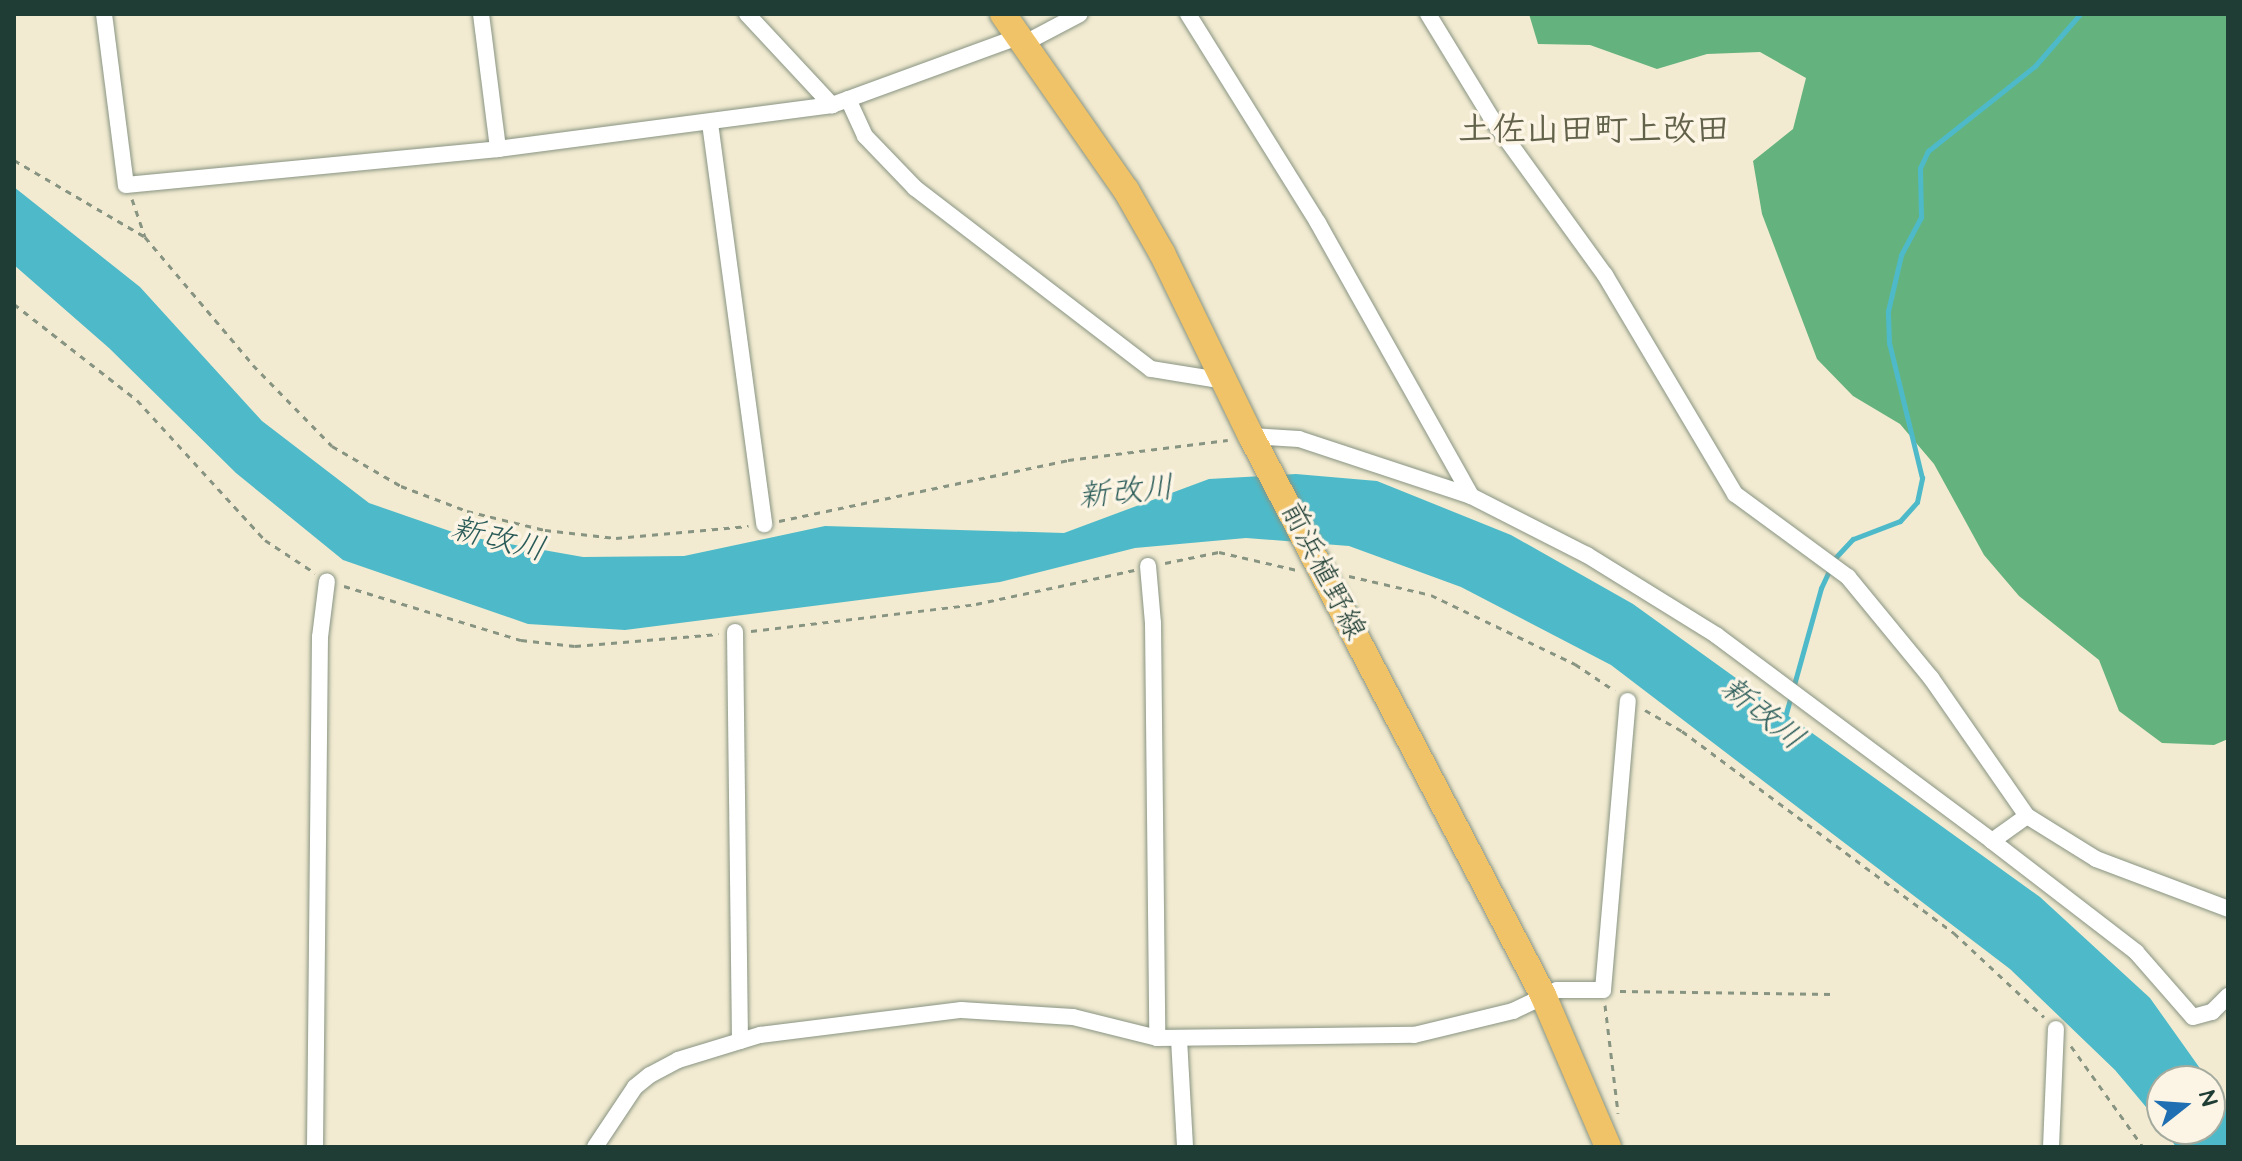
<!DOCTYPE html>
<meta charset="utf-8">
<style>
body{margin:0}
#map{position:relative;width:2242px;height:1161px;overflow:hidden;background:#f2ebd1;font-family:"Architects Daughter","Klee One",sans-serif}
div>[style]{position:absolute}
[style*='--x']{left:calc(var(--x)*1px);top:calc(var(--y)*1px);width:calc(var(--w)*1px);rotate:calc(var(--a)*1deg)}
.forest>*{inset:0;background:#64b37e}
.water>*{inset:0;background:#4ebac9}
.stream>*{height:5px;margin:-2.5px;padding:0 2.5px;transform-origin:2.5px;border-radius:2.5px;background:#4ebac9}
.path>*{height:3px;margin-top:-1.5px;transform-origin:0;background:repeating-linear-gradient(90deg,#889482 0 6px,transparent 0 12px)}
.roads{filter:drop-shadow(0 0 2px #889482) drop-shadow(0 0 2px #889482)}
.minor>*{height:16px;margin:-8px;padding:0 8px;transform-origin:8px;border-radius:8px;background:#fff}
.primary>*{height:26px;margin:-13px;padding:0 13px;transform-origin:13px;border-radius:13px;background:#f1c369}
span{translate:-50% -50%;white-space:nowrap;text-align:center;line-height:1.15;-webkit-text-stroke:7px #fcf5e5;paint-order:stroke}
.street-label{font-size:30px;color:#1f3d34}
.water-label{font-size:32px;color:#2b5c59;font-style:italic}
.quarter-label{font-size:34px;color:#62624a;font-weight:700}
.frame{position:absolute;inset:0;border:16px solid #1f3d34;pointer-events:none}
.north{position:absolute;left:2146px;top:1065px;width:80px;height:80px;box-sizing:border-box;background:#fcf5e5;border:2px solid #a4ab9e;border-radius:50%;rotate:73deg;font-size:22px;font-weight:700;line-height:32px;text-align:center;color:#1f3d34}
.north::after{content:'';display:block;margin:auto;width:28px;height:36px;background:#1f6fb2;clip-path:polygon(50% 0,100% 100%,50% 72%,0 100%)}
</style>
<div id="map">
<div class="forest">
<i style="clip-path:polygon(1529px 14px,2228px 14px,2228px 739px,2214px 745px,2162px 743px,2119px 711px,2099px 660px,2019px 596px,1984px 555px,1934px 464px,1900px 424px,1853px 396px,1817px 359px,1762px 214px,1753px 161px,1793px 129px,1806px 78px,1760px 52px,1707px 54px,1657px 69px,1590px 45px,1538px 44px)"></i>
</div>
<div class="water">
<i style="clip-path:polygon(14px 187px,140px 287px,262px 421px,369px 503px,464px 536px,583px 557px,684px 556px,825px 526px,1064px 533px,1209px 479px,1296px 474px,1377px 481px,1511px 535px,1633px 604px,2040px 897px,2150px 998px,2209px 1081px,2162px 1081px,2162px 1126px,2115px 1070px,2010px 969px,1611px 665px,1461px 587px,1349px 546px,1246px 538px,1135px 548px,1000px 582px,625px 630px,528px 624px,343px 560px,236px 473px,109px 348px,14px 265px)"></i>
<i style="clip-path:polygon(2210px 1083px,2228px 1113px,2228px 1147px,2176px 1147px,2164px 1129px,2210px 1129px)"></i>
</div>
<div class="stream">
<i style="--x:1785;--y:717;--w:134;--a:-74.4"></i>
<i style="--x:1821;--y:588;--w:33;--a:-65"></i>
<i style="--x:1835;--y:558;--w:26;--a:-47"></i>
<i style="--x:1853;--y:539;--w:50;--a:-21"></i>
<i style="--x:1900;--y:521;--w:25;--a:-48"></i>
<i style="--x:1917;--y:502;--w:25;--a:-78"></i>
<i style="--x:1922;--y:478;--w:139;--a:-103.7"></i>
<i style="--x:1889;--y:343;--w:32;--a:-92"></i>
<i style="--x:1888;--y:311;--w:57;--a:-76.9"></i>
<i style="--x:1901;--y:255;--w:43;--a:-62.2"></i>
<i style="--x:1921;--y:217;--w:49;--a:-91.2"></i>
<i style="--x:1920;--y:168;--w:19;--a:-65"></i>
<i style="--x:1928;--y:151;--w:137;--a:-38.5"></i>
<i style="--x:2035;--y:66;--w:69;--a:-49.1"></i>
</div>
<div class="path">
<i style="--x:14;--y:160;--w:152;--a:30.4"></i>
<i style="--x:145;--y:237;--w:167;--a:49.8"></i>
<i style="--x:253;--y:365;--w:113;--a:45.7"></i>
<i style="--x:332;--y:446;--w:80;--a:30.1"></i>
<i style="--x:401;--y:486;--w:71;--a:20.7"></i>
<i style="--x:467;--y:511;--w:80;--a:13.7"></i>
<i style="--x:545;--y:530;--w:71;--a:6.4"></i>
<i style="--x:616;--y:538;--w:133;--a:-5.2"></i>
<i style="--x:132;--y:199;--w:40;--a:71.1"></i>
<i style="--x:14;--y:304;--w:156;--a:38"></i>
<i style="--x:137;--y:400;--w:190;--a:47.6"></i>
<i style="--x:265;--y:540;--w:60;--a:33.4"></i>
<i style="--x:779;--y:521;--w:295;--a:-11.9"></i>
<i style="--x:1068;--y:460;--w:161;--a:-7.1"></i>
<i style="--x:1165;--y:563;--w:55;--a:-11.5"></i>
<i style="--x:1219;--y:552;--w:80;--a:13"></i>
<i style="--x:1349;--y:576;--w:84;--a:13"></i>
<i style="--x:1431;--y:595;--w:160;--a:25.6"></i>
<i style="--x:1575;--y:664;--w:48;--a:34"></i>
<i style="--x:344;--y:586;--w:185;--a:17"></i>
<i style="--x:521;--y:640;--w:54;--a:6.3"></i>
<i style="--x:575;--y:646;--w:144;--a:-4.8"></i>
<i style="--x:751;--y:631;--w:227;--a:-6.8"></i>
<i style="--x:976;--y:604;--w:162;--a:-12.1"></i>
<i style="--x:1645;--y:710;--w:43;--a:29.6"></i>
<i style="--x:1682;--y:731;--w:339;--a:36.6"></i>
<i style="--x:1954;--y:933;--w:123;--a:43"></i>
<i style="--x:1620;--y:991;--w:213;--a:0.8"></i>
<i style="--x:1605;--y:1005;--w:109;--a:83.1"></i>
<i style="--x:2071;--y:1046;--w:124;--a:54.5"></i>
</div>
<div class="roads">
<div class="minor">
<i style="--x:104;--y:14;--w:172;--a:82.7"></i>
<i style="--x:126;--y:185;--w:374;--a:-5.5"></i>
<i style="--x:498;--y:149;--w:337;--a:-7.5"></i>
<i style="--x:832;--y:105;--w:198;--a:-20.1"></i>
<i style="--x:481;--y:14;--w:136;--a:82.8"></i>
<i style="--x:747;--y:14;--w:125;--a:47"></i>
<i style="--x:1188;--y:14;--w:246;--a:58.1"></i>
<i style="--x:1318;--y:223;--w:313;--a:60.7"></i>
<i style="--x:1428;--y:14;--w:123;--a:58.6"></i>
<i style="--x:1492;--y:119;--w:193;--a:54.1"></i>
<i style="--x:1605;--y:275;--w:255;--a:59.3"></i>
<i style="--x:1735;--y:494;--w:140;--a:36.3"></i>
<i style="--x:1848;--y:577;--w:131;--a:50.6"></i>
<i style="--x:1931;--y:678;--w:168;--a:55.2"></i>
<i style="--x:2027;--y:816;--w:81;--a:31.9"></i>
<i style="--x:2096;--y:859;--w:141;--a:20.7"></i>
<i style="--x:1023;--y:44;--w:64;--a:-27.8"></i>
<i style="--x:848;--y:99;--w:41;--a:65.3"></i>
<i style="--x:865;--y:136;--w:72;--a:46.1"></i>
<i style="--x:915;--y:188;--w:297;--a:37.5"></i>
<i style="--x:1151;--y:369;--w:75;--a:9.2"></i>
<i style="--x:710;--y:123;--w:405;--a:82.3"></i>
<i style="--x:1251;--y:436;--w:48;--a:3.6"></i>
<i style="--x:1299;--y:439;--w:181;--a:18.3"></i>
<i style="--x:1471;--y:496;--w:130;--a:27"></i>
<i style="--x:1587;--y:555;--w:152;--a:31.8"></i>
<i style="--x:1716;--y:635;--w:344;--a:36.7"></i>
<i style="--x:1992;--y:841;--w:43;--a:-35.5"></i>
<i style="--x:1148;--y:566;--w:57;--a:85"></i>
<i style="--x:1153;--y:623;--w:415;--a:89.4"></i>
<i style="--x:735;--y:632;--w:409;--a:89.3"></i>
<i style="--x:1992;--y:841;--w:182;--a:37.6"></i>
<i style="--x:2136;--y:952;--w:86;--a:48.8"></i>
<i style="--x:2193;--y:1017;--w:20;--a:-15"></i>
<i style="--x:2212;--y:1012;--w:23;--a:-45"></i>
<i style="--x:1179;--y:1039;--w:108;--a:86.8"></i>
<i style="--x:315;--y:1147;--w:510;--a:-89.44"></i>
<i style="--x:320;--y:637;--w:56;--a:-82.9"></i>
<i style="--x:595;--y:1147;--w:72;--a:-56.3"></i>
<i style="--x:635;--y:1087;--w:19;--a:-39"></i>
<i style="--x:650;--y:1075;--w:32;--a:-28"></i>
<i style="--x:678;--y:1060;--w:86;--a:-17"></i>
<i style="--x:760;--y:1035;--w:203;--a:-7.1"></i>
<i style="--x:961;--y:1010;--w:112;--a:3.6"></i>
<i style="--x:1073;--y:1017;--w:87;--a:14"></i>
<i style="--x:1157;--y:1038;--w:257;--a:-0.7"></i>
<i style="--x:1414;--y:1035;--w:102;--a:-13.6"></i>
<i style="--x:1513;--y:1011;--w:49;--a:-25.5"></i>
<i style="--x:1557;--y:990;--w:46;--a:0"></i>
<i style="--x:1603;--y:990;--w:290;--a:-85.1"></i>
<i style="--x:2051;--y:1147;--w:118;--a:-87.6"></i>
</div>
<div class="primary">
<i style="--x:1003;--y:14;--w:215;--a:55.1"></i>
<i style="--x:1126;--y:190;--w:73;--a:60.3"></i>
<i style="--x:1162;--y:253;--w:203;--a:64.1"></i>
<i style="--x:1251;--y:436;--w:631;--a:62.42"></i>
<i style="--x:1543;--y:995;--w:165;--a:66.8"></i>
</div>
</div>
<div class="street-label">
<span style="left:1323px;top:571px;rotate:63deg">前浜植野線</span>
</div>
<div class="water-label">
<span style="left:1126px;top:493px;rotate:-6deg">新改川</span>
<span style="left:498px;top:540px;rotate:14deg">新改川</span>
<span style="left:1762px;top:714px;rotate:39deg">新改川</span>
</div>
<div class="quarter-label">
<span style="left:1594px;top:131px">土佐山田町上改田</span>
</div>
<div class="frame"></div>
<div class="north">N</div>
</div>
